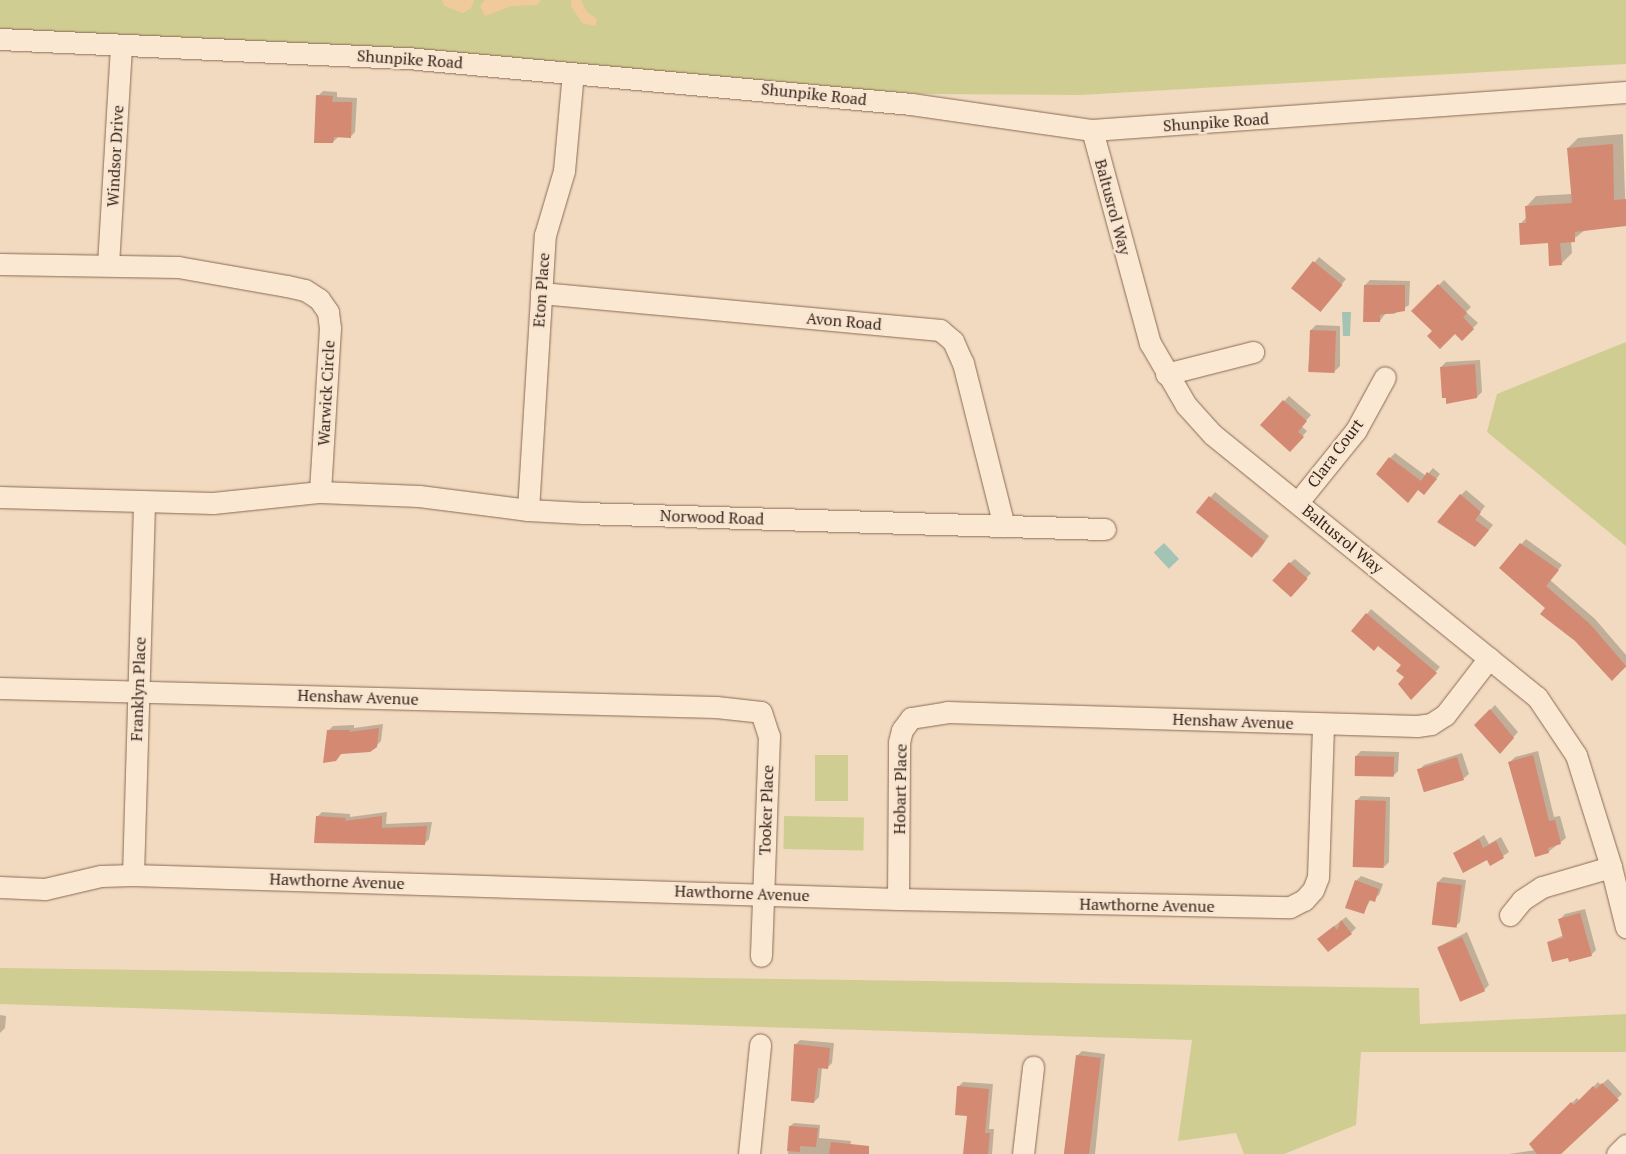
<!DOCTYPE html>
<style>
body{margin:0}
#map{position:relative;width:1626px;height:1154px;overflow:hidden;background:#f1dabf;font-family:"PT Serif",serif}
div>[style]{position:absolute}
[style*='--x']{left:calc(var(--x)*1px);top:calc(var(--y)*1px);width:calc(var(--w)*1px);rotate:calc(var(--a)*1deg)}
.green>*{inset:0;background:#d0cd92;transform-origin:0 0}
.sand>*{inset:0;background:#f0ca9a}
.water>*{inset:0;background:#a3c3b4;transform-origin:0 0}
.shadow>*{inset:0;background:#0003}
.building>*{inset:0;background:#d38972;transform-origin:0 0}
.roads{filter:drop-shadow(0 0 1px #8c6956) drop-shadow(0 0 1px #8c6956)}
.minor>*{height:21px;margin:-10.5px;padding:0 10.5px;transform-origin:10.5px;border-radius:10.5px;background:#fbe8d3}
span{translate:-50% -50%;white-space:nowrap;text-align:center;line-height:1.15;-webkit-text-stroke:5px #f8e5d0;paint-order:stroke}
.street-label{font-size:16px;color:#3a251c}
</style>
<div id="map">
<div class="green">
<i style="clip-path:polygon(0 0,1626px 0,1626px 64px,1080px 95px,922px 94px,0 29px)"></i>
<i style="clip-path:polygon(1626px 342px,1626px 546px,1487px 432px,1497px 394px)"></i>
<i style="left:815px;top:755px;width:33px;height:46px"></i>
<i style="left:784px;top:816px;width:80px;height:33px;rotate:1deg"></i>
<i style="clip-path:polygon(0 968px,1419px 988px,1420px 1024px,1626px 1014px,1626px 1052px,1361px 1052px,1356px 1125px,1284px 1154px,1244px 1154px,1236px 1133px,1178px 1141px,1192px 1040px,0 1004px)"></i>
</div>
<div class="sand">
<i style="clip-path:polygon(442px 0,474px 0,471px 8px,463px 13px,444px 6px)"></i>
<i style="clip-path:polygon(485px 0,541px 0,537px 5px,511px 6px,485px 16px,480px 6px)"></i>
<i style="clip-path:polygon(571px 0,581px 0,587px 12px,597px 19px,595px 26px,582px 23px,571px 6px)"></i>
</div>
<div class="water">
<i style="clip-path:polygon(1342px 312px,1351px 312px,1350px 336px,1343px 336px)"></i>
<i style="left:1164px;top:543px;width:22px;height:14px;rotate:47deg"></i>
</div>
<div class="shadow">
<i style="clip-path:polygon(323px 91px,337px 92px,337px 97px,357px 98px,355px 132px,350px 137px,338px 137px,333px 142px,318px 96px)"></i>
<i style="clip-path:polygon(1623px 134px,1626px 225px,1585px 230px,1571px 241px,1572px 253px,1561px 264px,1549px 242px,1520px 224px,1527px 217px,1526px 207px,1536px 196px,1572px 194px,1568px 148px,1578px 138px)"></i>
<i style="clip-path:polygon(1319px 257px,1346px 279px,1324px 306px,1293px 288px)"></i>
<i style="clip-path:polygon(1370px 280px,1410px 281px,1409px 305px,1394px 314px,1385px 314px,1380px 321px,1365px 285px)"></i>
<i style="clip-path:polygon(1444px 280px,1471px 307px,1466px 312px,1478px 323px,1462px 339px,1455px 332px,1413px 311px)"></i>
<i style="clip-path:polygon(1316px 325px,1340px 326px,1340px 366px,1335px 371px,1308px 371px,1311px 330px)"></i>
<i style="clip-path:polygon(1480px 360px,1482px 392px,1477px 397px,1441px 367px,1446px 362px)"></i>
<i style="clip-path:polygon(1289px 396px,1311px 415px,1301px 426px,1307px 431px,1290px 450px,1262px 425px)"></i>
<i style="clip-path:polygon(1395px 453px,1426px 476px,1433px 468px,1440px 474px,1429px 488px,1419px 489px,1390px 458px)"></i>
<i style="clip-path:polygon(1466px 490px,1485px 506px,1479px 514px,1493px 525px,1480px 541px,1461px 495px)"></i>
<i style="clip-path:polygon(1215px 492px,1269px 536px,1257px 553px,1198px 512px)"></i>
<i style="clip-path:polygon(1526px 539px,1562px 565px,1550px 580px,1595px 619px,1626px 655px,1626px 667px,1612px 680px,1547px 608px,1500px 568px)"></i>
<i style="clip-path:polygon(1295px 559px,1311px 573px,1296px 590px,1290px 563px)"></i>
<i style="clip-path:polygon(1371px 609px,1440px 667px,1411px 698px,1403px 665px,1378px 645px,1367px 614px)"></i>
<i style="clip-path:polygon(1495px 705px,1518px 732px,1500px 752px,1476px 725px)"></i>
<i style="clip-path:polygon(383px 724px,381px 741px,376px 746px,341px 754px,335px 760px,328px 731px,333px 726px,354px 725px,354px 728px)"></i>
<i style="clip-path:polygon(1361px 751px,1399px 752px,1398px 771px,1393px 776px,1356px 756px)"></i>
<i style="clip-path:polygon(1538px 751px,1554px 817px,1560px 816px,1566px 838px,1548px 852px,1510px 762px,1515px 757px)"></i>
<i style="clip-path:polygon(1462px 753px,1469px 774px,1464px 778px,1425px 791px,1419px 770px,1424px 765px)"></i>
<i style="clip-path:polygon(1361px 796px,1390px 797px,1389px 862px,1384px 867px,1356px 801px)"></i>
<i style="clip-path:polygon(322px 812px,350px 814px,350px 817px,387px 812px,386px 824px,432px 822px,429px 839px,424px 844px,317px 817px)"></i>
<i style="clip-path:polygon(1484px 835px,1489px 844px,1501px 837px,1509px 852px,1491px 864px,1487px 858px,1455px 853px)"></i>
<i style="clip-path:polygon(1361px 876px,1383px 884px,1379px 895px,1371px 899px,1363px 913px,1356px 881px)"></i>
<i style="clip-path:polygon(1443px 877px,1466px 880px,1460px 922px,1455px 927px,1438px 882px)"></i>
<i style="clip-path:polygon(1585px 909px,1596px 950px,1591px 955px,1548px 942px,1564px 935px,1560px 919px,1565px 914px)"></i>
<i style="clip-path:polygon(1346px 917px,1356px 928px,1351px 933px,1324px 934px)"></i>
<i style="clip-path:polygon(1467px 932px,1489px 985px,1484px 990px,1438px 947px)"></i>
<i style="clip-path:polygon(0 1015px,6px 1016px,5px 1028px,0 1033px)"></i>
<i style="clip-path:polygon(800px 1040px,834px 1043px,832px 1063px,827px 1068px,822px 1068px,819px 1097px,814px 1102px,795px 1045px)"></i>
<i style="clip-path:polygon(1082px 1051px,1105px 1054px,1095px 1154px,1066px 1154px,1077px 1056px)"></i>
<i style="clip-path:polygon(1608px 1079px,1622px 1094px,1559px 1154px,1509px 1154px,1536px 1150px,1530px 1144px,1577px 1098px,1580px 1101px,1598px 1082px,1601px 1085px)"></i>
<i style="clip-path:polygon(963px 1082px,993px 1084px,989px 1129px,994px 1129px,992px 1154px,964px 1154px,968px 1115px,958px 1087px)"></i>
<i style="clip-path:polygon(794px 1123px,820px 1125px,819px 1138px,851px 1141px,849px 1154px,788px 1154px,790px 1126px)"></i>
</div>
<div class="building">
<i style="clip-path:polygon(316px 95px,333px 96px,332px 102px,352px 102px,351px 138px,334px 137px,333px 143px,314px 143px)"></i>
<i style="clip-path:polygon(1613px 144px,1614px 200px,1626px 199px,1626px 226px,1575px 232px,1575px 242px,1560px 243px,1562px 265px,1549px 266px,1548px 243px,1520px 245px,1519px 223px,1526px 223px,1525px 206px,1572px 203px,1567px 148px)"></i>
<i style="left:1313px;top:261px;width:38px;height:35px;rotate:39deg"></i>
<i style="clip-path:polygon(1438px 284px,1467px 313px,1463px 317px,1474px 329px,1462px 341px,1455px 334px,1440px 349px,1427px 336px,1432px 331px,1411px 311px)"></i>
<i style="clip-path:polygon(1364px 285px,1405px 285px,1405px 311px,1380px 315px,1380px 322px,1363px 322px)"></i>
<i style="left:1310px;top:330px;width:26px;height:42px;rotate:2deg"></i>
<i style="clip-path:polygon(1475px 364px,1477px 398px,1446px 404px,1446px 398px,1442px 398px,1440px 367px)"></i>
<i style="clip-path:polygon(1283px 400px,1307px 421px,1298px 432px,1304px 437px,1290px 452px,1260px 425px)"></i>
<i style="clip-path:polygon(1389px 457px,1421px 481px,1427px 472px,1437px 479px,1424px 495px,1418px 490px,1408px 503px,1376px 474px)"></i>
<i style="clip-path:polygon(1460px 494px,1481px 512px,1475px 520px,1489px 530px,1475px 547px,1437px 522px)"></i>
<i style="left:1209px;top:496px;width:72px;height:21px;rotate:39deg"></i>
<i style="clip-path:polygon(1520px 543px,1559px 570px,1546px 586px,1590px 624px,1626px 666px,1612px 681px,1575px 641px,1540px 614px,1545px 608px,1499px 568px)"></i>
<i style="left:1289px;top:562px;width:25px;height:25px;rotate:42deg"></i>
<i style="clip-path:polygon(1366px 613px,1437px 673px,1411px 700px,1398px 684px,1404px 677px,1396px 671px,1401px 665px,1378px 646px,1374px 651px,1351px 631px)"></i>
<i style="clip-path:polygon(1490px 709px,1514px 738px,1500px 754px,1474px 725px)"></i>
<i style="clip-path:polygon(379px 728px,377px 747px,370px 752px,341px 754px,336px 761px,323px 763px,327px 730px,350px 730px,349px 732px)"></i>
<i style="clip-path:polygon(1533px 755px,1549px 821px,1555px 820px,1561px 844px,1548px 848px,1549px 853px,1535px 857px,1508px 762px)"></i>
<i style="left:1355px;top:756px;width:39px;height:20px;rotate:1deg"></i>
<i style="left:1457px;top:757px;width:24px;height:42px;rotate:73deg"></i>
<i style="left:1355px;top:800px;width:31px;height:67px;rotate:2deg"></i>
<i style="clip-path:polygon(316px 816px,346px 818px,345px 821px,382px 816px,382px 828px,427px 826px,425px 845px,314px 843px)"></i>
<i style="clip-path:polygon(1479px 839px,1483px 848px,1496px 841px,1504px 858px,1490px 866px,1487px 860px,1463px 873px,1453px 853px)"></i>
<i style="clip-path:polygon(1355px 880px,1379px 889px,1375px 902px,1369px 900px,1364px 914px,1345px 908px)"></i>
<i style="left:1437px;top:882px;width:25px;height:43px;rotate:7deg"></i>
<i style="clip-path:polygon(1580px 913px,1592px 956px,1569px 962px,1568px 958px,1552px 962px,1547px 942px,1563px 938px,1558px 919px)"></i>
<i style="clip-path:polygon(1341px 920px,1352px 934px,1328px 952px,1317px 939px,1334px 926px,1337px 930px)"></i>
<i style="left:1462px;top:937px;width:59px;height:27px;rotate:67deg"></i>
<i style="clip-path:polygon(794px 1044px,830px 1048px,828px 1069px,818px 1068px,814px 1103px,791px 1101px)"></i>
<i style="left:1076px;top:1055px;width:25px;height:100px;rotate:7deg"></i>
<i style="clip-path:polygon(1602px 1083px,1619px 1100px,1561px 1154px,1537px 1154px,1529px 1144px,1571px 1102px,1574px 1105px,1593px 1086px,1596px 1089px)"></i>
<i style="clip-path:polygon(957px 1086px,989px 1089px,985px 1133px,990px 1133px,988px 1154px,963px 1154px,967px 1116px,955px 1115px)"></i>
<i style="clip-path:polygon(789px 1126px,818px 1128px,816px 1147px,800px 1146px,800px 1152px,787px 1151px)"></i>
<i style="clip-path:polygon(831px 1142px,869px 1146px,869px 1154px,829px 1154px)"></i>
</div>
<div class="roads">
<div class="minor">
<i style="--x:0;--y:39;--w:417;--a:2.7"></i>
<i style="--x:417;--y:59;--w:496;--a:5.2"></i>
<i style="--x:911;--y:104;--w:183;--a:8.2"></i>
<i style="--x:1092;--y:130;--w:535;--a:-4.07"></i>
<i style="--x:1092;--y:130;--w:221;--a:74.8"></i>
<i style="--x:1150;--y:343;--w:72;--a:59.9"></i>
<i style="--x:1186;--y:405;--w:39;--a:48"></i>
<i style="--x:1212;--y:434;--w:418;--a:39"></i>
<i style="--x:1537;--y:697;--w:70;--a:56.1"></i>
<i style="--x:1576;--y:755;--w:117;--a:72.6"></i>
<i style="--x:1611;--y:867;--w:62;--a:76"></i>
<i style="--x:0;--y:264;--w:178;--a:1"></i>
<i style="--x:178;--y:267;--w:111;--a:9.9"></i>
<i style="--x:287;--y:286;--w:18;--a:13"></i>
<i style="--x:305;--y:290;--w:17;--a:33"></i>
<i style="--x:319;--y:299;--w:16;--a:55"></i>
<i style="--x:328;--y:312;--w:16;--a:83"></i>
<i style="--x:330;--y:328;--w:164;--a:93.5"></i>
<i style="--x:108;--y:265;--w:218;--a:-86.6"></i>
<i style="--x:541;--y:293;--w:401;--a:5.3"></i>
<i style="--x:940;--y:330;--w:17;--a:40"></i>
<i style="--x:953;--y:341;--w:24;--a:66"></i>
<i style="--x:963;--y:363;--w:168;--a:75.9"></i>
<i style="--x:1166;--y:374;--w:90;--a:-14.2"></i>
<i style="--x:0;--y:497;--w:213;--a:1.6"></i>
<i style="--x:213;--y:503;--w:108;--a:-5.9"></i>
<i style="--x:320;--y:492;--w:99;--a:2.3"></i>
<i style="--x:419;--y:496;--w:110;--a:7.3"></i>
<i style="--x:528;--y:510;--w:55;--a:3.1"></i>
<i style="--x:583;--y:513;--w:522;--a:1.76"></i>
<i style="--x:1298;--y:502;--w:92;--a:-51.1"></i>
<i style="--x:1356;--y:430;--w:60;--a:-61.3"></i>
<i style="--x:528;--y:510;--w:276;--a:-86.5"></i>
<i style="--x:545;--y:235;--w:67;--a:-73.5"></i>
<i style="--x:564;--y:171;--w:98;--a:-84.8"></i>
<i style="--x:0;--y:688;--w:716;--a:1.52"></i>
<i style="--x:716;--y:707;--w:45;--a:6.3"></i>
<i style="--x:761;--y:712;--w:25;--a:72"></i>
<i style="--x:769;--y:736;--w:220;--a:92.1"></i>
<i style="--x:133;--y:875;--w:372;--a:-88.3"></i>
<i style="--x:0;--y:887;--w:45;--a:2.5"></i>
<i style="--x:45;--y:889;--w:57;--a:-13.1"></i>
<i style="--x:101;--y:876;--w:32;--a:-2"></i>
<i style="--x:133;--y:875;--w:765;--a:1.8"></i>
<i style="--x:898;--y:899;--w:392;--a:1.2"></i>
<i style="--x:1290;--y:907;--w:16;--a:-27"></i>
<i style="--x:1304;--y:900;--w:13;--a:-48"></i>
<i style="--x:1313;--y:890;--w:14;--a:-69"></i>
<i style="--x:1318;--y:877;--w:153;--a:-88.1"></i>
<i style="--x:898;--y:899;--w:157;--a:-89.6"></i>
<i style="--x:899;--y:742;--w:12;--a:-76"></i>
<i style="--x:902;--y:730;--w:15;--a:-53"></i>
<i style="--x:911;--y:718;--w:36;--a:-9"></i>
<i style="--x:947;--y:712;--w:470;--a:1.7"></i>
<i style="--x:1417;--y:726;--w:14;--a:-8"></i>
<i style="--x:1431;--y:724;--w:17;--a:-33"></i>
<i style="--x:1445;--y:715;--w:72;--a:-52.3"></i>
<i style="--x:1510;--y:915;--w:19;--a:-51"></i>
<i style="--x:1522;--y:900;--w:24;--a:-33"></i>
<i style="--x:1542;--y:887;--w:72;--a:-16.2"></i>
<i style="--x:749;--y:1154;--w:110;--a:-84.2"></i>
<i style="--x:1023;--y:1154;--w:88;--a:-83.4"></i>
<i style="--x:1617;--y:1154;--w:13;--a:-45"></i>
</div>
</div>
<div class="street-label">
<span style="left:410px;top:59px;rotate:4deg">Shunpike Road</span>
<span style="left:814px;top:94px;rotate:6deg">Shunpike Road</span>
<span style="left:1216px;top:122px;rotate:-4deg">Shunpike Road</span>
<span style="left:115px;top:156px;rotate:-87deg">Windsor Drive</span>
<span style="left:1113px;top:207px;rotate:75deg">Baltusrol Way</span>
<span style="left:541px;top:290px;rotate:-86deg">Eton Place</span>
<span style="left:844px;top:321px;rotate:5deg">Avon Road</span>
<span style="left:326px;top:393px;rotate:-87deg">Warwick Circle</span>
<span style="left:1335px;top:453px;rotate:-53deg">Clara Court</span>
<span style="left:712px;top:517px;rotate:2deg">Norwood Road</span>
<span style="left:1343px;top:539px;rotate:39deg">Baltusrol Way</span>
<span style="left:138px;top:689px;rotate:-88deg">Franklyn Place</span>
<span style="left:358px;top:697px;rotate:2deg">Henshaw Avenue</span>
<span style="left:1233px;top:721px;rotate:2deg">Henshaw Avenue</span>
<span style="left:900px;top:789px;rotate:-89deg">Hobart Place</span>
<span style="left:766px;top:810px;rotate:-88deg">Tooker Place</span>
<span style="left:337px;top:881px;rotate:2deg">Hawthorne Avenue</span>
<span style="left:742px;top:893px;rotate:2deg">Hawthorne Avenue</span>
<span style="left:1147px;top:905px;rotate:1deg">Hawthorne Avenue</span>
</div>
</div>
